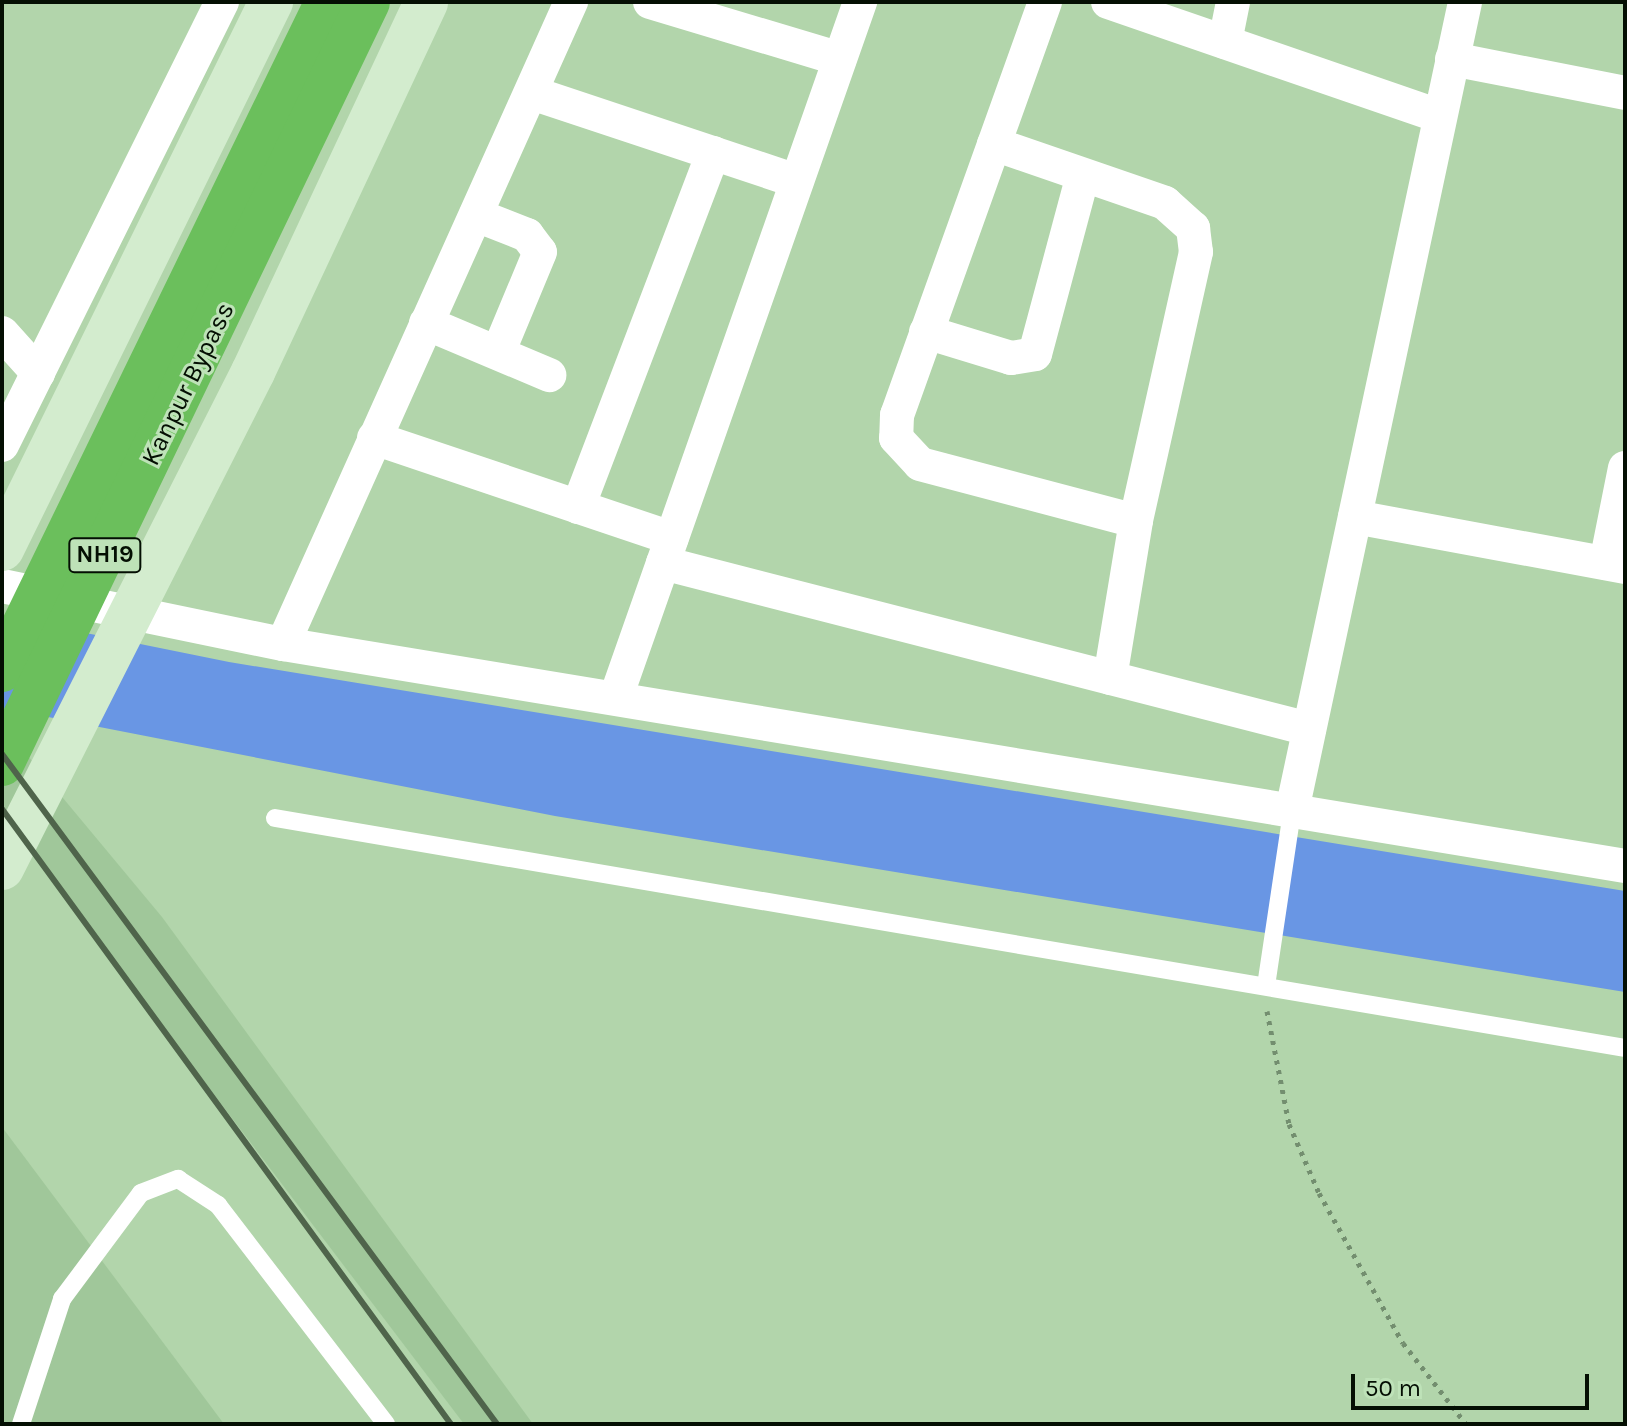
<!DOCTYPE html>
<style>
body{margin:0}
#map{position:relative;width:1627px;height:1426px;overflow:hidden;background:#b2d5ab;font-family:Karla,sans-serif}
div>[style]{position:absolute}
[style*='--x']{left:calc(var(--x)*1px);top:calc(var(--y)*1px);width:calc(var(--w)*1px);rotate:calc(var(--a)*1deg)}
.built>*{inset:0;background:#a0c79a}
.water>*{inset:0;background:#6996e4}
.path>*{height:5px;margin-top:-2.5px;transform-origin:0;background:repeating-linear-gradient(90deg,#738e6f 0 4px,transparent 0 10px)}
.lane>*{height:18px;margin:-9px;padding:0 9px;transform-origin:9px;border-radius:9px;background:#fff}
.street>*{height:34px;margin:-17px;padding:0 17px;transform-origin:17px;border-radius:17px;background:#fff}
.secondary>*{height:44px;margin:-22px;padding:0 22px;transform-origin:22px;border-radius:22px;background:#d3ecce}
.highway>*{height:44px;margin:-22px;padding:0 22px;transform-origin:22px;border-radius:22px;background:#6bbf5c}
.rail>*{height:6px;margin:-3px;padding:0 3px;transform-origin:3px;border-radius:3px;background:#4f644b}
span{translate:-50% -50%;white-space:nowrap;text-align:center;line-height:1.15;-webkit-text-stroke:6px #bee2b8;paint-order:stroke}
.shield-label span{padding:2px 6px;background:#bee2b8;border:2px solid;border-radius:6px;-webkit-text-stroke-width:0}
.shield-label{font-size:24px;color:#040f03;font-weight:700}
.street-label{font-size:26px;color:#040f03}
.frame{position:absolute;inset:0;border:4px solid #040f03;pointer-events:none}
.scale{position:absolute;left:1351px;top:1374px;width:238px;height:36px;box-sizing:border-box;border:4px solid #040f03;border-top:0;padding-left:10px;font-size:24px;line-height:28px;white-space:nowrap;color:#040f03;-webkit-text-stroke:6px #bee2b8;paint-order:stroke}
</style>
<div id="map">
<div class="built">
<i style="clip-path:polygon(8px 732px,162px 917px,533px 1424px,464px 1424px,2px 815px,2px 736px)"></i>
<i style="clip-path:polygon(2px 1127px,224px 1424px,2px 1424px)"></i>
</div>
<div class="water">
<i style="clip-path:polygon(2px 616px,229px 662px,1625px 891px,1625px 992px,555px 816px,2px 708px)"></i>
</div>
<div class="path">
<i style="--x:1267;--y:1011;--w:115;--a:79"></i>
<i style="--x:1289;--y:1124;--w:75;--a:66.5"></i>
<i style="--x:1319;--y:1193;--w:172;--a:60.8"></i>
<i style="--x:1403;--y:1343;--w:103;--a:52.1"></i>
</div>
<div class="lane">
<i style="--x:275;--y:818;--w:1369;--a:9.67"></i>
<i style="--x:1266;--y:986;--w:182;--a:-81.5"></i>
<i style="--x:21;--y:1424;--w:132;--a:-71.8"></i>
<i style="--x:62;--y:1299;--w:132;--a:-53.3"></i>
<i style="--x:141;--y:1193;--w:40;--a:-21"></i>
<i style="--x:178;--y:1179;--w:48;--a:33"></i>
<i style="--x:218;--y:1205;--w:276;--a:52.5"></i>
</div>
<div class="street">
<i style="--x:650;--y:2;--w:198;--a:16.7"></i>
<i style="--x:1045;--y:2;--w:439;--a:109.7"></i>
<i style="--x:897;--y:415;--w:23;--a:92"></i>
<i style="--x:896;--y:438;--w:35;--a:47"></i>
<i style="--x:920;--y:464;--w:223;--a:14.8"></i>
<i style="--x:1136;--y:521;--w:159;--a:99.4"></i>
<i style="--x:1108;--y:2;--w:351;--a:19"></i>
<i style="--x:1225;--y:42;--w:41;--a:-78.7"></i>
<i style="--x:1452;--y:59;--w:176;--a:11.1"></i>
<i style="--x:532;--y:93;--w:279;--a:18.4"></i>
<i style="--x:994;--y:144;--w:181;--a:19"></i>
<i style="--x:1165;--y:203;--w:38;--a:42"></i>
<i style="--x:1193;--y:228;--w:24;--a:83"></i>
<i style="--x:1196;--y:252;--w:276;--a:102.6"></i>
<i style="--x:476;--y:215;--w:55;--a:21.4"></i>
<i style="--x:527;--y:235;--w:21;--a:53"></i>
<i style="--x:540;--y:252;--w:109;--a:112.6"></i>
<i style="--x:426;--y:323;--w:134;--a:22.9"></i>
<i style="--x:926;--y:332;--w:89;--a:17"></i>
<i style="--x:1011;--y:358;--w:24;--a:-9"></i>
<i style="--x:1035;--y:354;--w:185;--a:-75"></i>
<i style="--x:2;--y:333;--w:54;--a:48"></i>
<i style="--x:374;--y:438;--w:314;--a:18.6"></i>
<i style="--x:2;--y:445;--w:495;--a:-63.6"></i>
<i style="--x:578;--y:507;--w:379;--a:-69.1"></i>
<i style="--x:1355;--y:517;--w:275;--a:10.5"></i>
<i style="--x:663;--y:563;--w:667;--a:14.41"></i>
<i style="--x:1606;--y:563;--w:97;--a:-78.7"></i>
<i style="--x:2;--y:586;--w:287;--a:11.7"></i>
<i style="--x:283;--y:644;--w:1360;--a:9.39"></i>
<i style="--x:283;--y:644;--w:704;--a:-65.84"></i>
<i style="--x:616;--y:697;--w:737;--a:-70.65"></i>
<i style="--x:1293;--y:806;--w:822;--a:-77.92"></i>
</div>
<div class="secondary">
<i style="--x:2;--y:549;--w:610;--a:-63.81"></i>
<i style="--x:2;--y:868;--w:556;--a:-63.16"></i>
<i style="--x:253;--y:372;--w:408;--a:-64.9"></i>
</div>
<div class="highway">
<i style="--x:2;--y:670;--w:743;--a:-64.06"></i>
<i style="--x:2;--y:764;--w:845;--a:-64.34"></i>
</div>
<div class="rail">
<i style="--x:2;--y:754;--w:833;--a:53.54"></i>
<i style="--x:2;--y:809;--w:761;--a:53.87"></i>
</div>
<div class="shield-label">
<span style="left:105px;top:555px">NH19</span>
</div>
<div class="street-label">
<span style="left:188px;top:384px;rotate:-64deg">Kanpur Bypass</span>
</div>
<div class="frame"></div>
<div class="scale">50 m</div>
</div>
